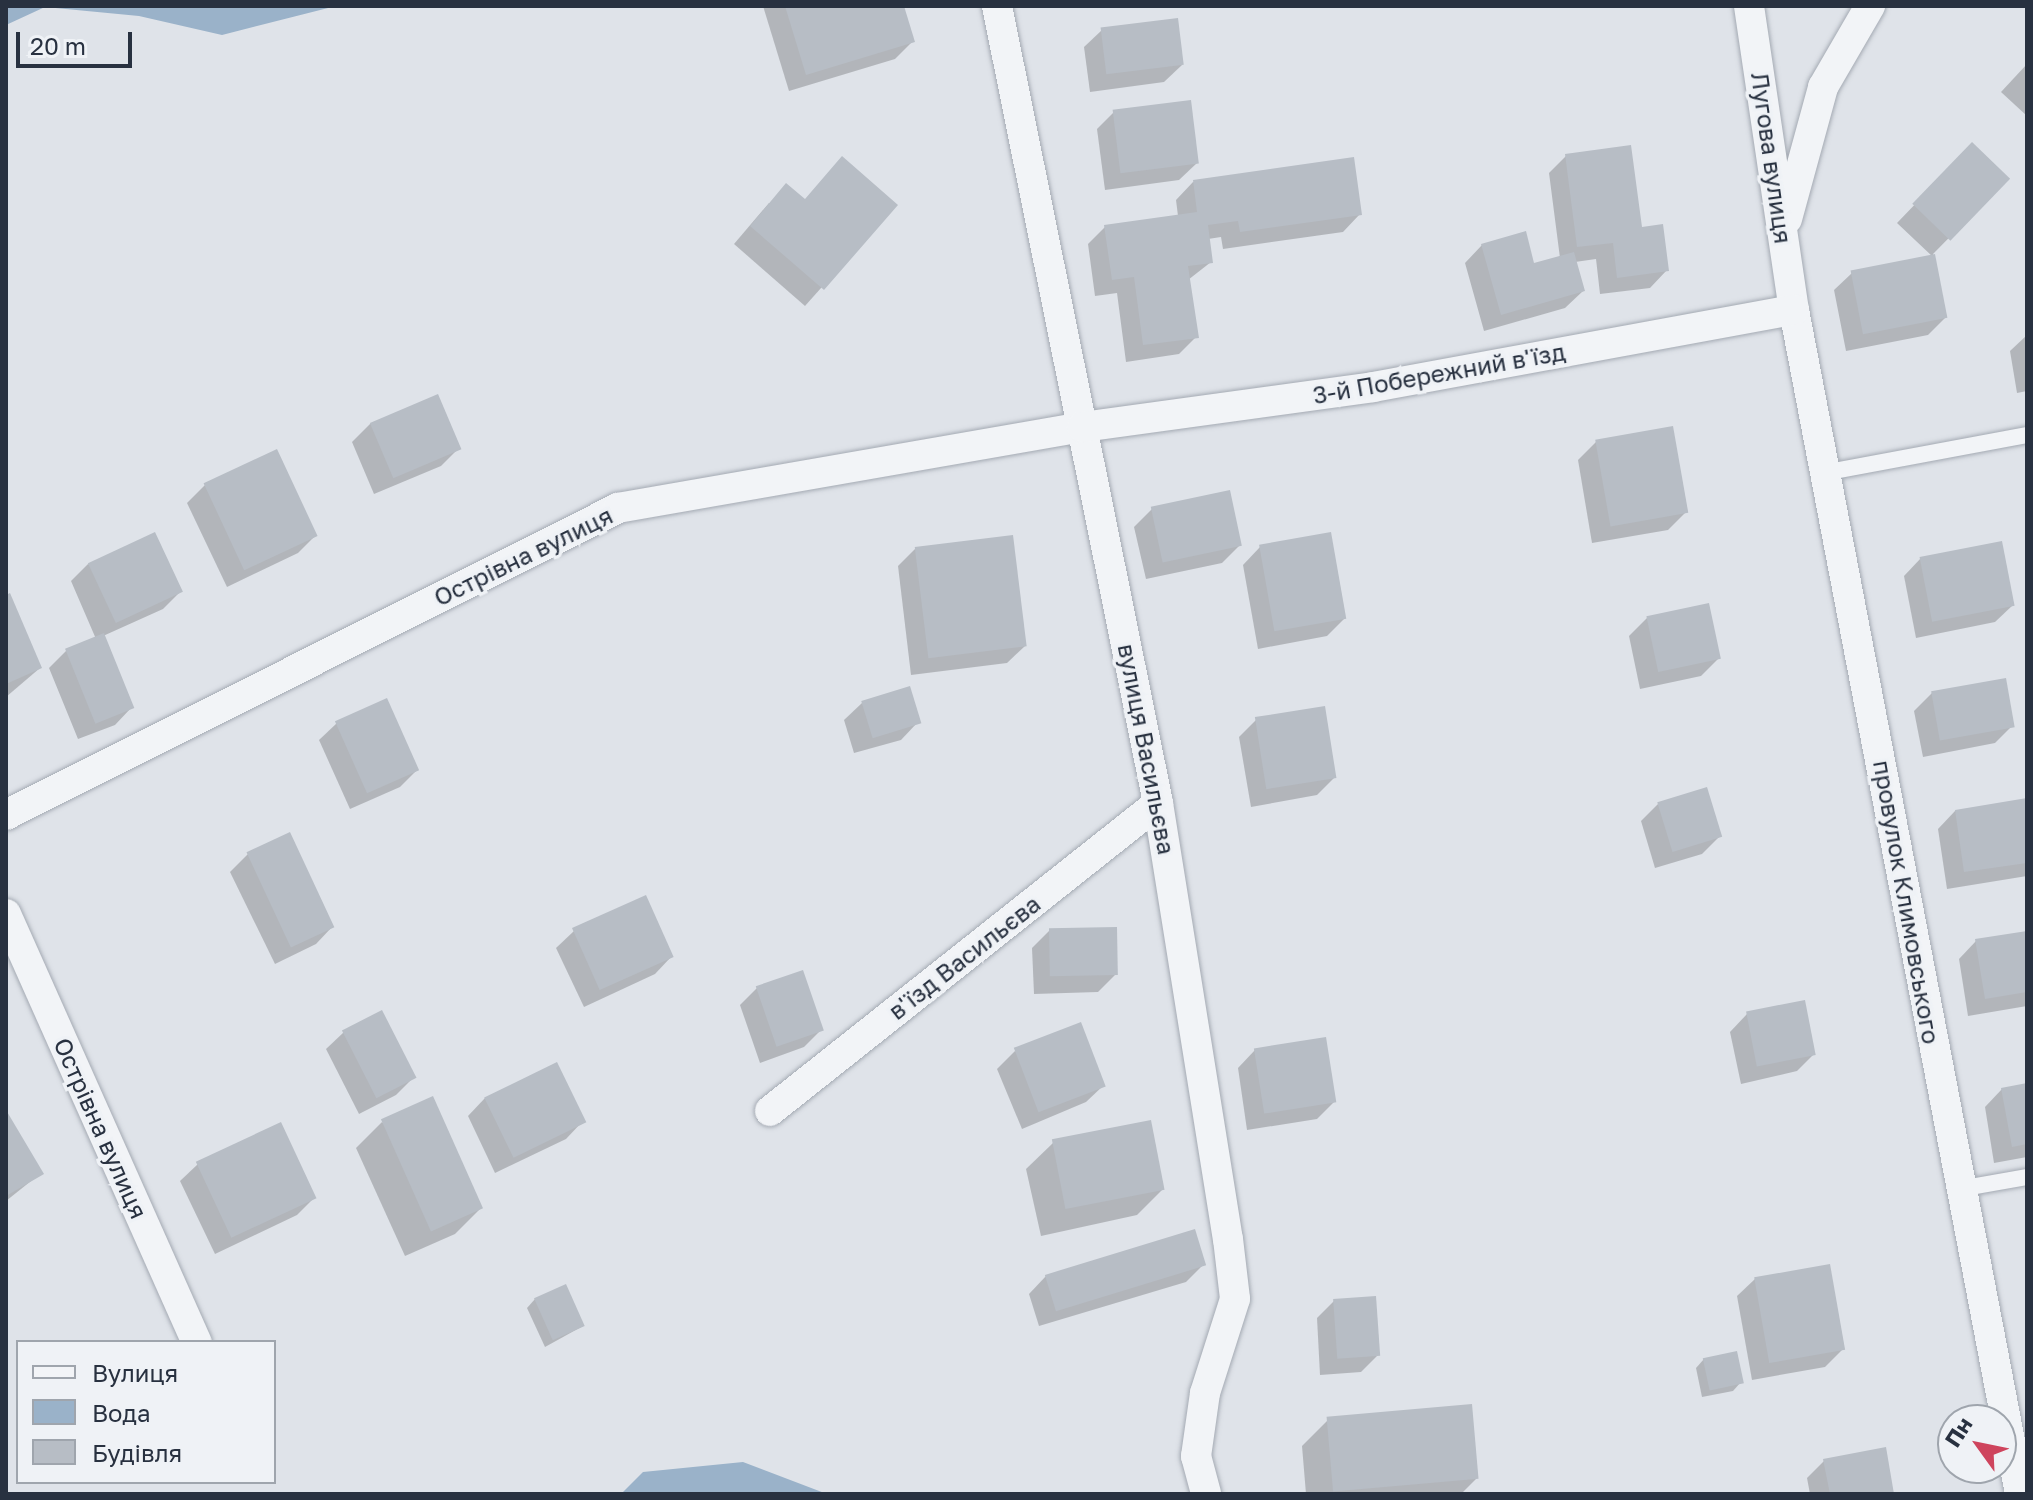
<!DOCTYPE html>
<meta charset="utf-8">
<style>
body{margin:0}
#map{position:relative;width:2033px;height:1500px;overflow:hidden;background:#dfe3e9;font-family:"Golos Text",sans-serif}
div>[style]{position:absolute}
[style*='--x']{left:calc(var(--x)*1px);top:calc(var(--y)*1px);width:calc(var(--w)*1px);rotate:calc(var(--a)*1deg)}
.water>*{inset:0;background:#9ab2c9}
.shadow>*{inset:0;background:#0003}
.building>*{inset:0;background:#b7bdc5;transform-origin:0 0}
.roads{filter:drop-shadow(0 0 2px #a4aab3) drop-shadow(0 0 2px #a4aab3)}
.service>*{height:16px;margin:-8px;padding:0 8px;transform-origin:8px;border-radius:8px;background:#f2f4f7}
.minor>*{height:30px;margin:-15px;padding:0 15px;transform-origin:15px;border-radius:15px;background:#f2f4f7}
span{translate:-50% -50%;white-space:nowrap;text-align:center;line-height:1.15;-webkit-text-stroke:7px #eff2f6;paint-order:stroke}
.street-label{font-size:24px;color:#283140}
.frame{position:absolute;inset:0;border:8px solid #283140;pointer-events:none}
.legend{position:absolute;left:16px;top:1340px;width:260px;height:144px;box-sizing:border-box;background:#eff2f6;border:2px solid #9fa5ad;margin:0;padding:10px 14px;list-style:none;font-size:24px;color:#283140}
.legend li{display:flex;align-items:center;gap:16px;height:40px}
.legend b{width:40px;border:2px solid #9fa5ad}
.north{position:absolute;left:1937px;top:1404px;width:80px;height:80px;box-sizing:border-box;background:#eff2f6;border:2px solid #9fa5ad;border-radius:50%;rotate:303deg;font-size:22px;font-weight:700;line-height:32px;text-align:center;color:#283140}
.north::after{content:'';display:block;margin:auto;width:28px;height:36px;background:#ce445d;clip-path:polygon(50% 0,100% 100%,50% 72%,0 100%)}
.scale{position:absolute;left:16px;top:32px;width:116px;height:36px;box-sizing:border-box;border:4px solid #283140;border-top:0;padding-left:10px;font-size:24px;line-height:28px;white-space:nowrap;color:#283140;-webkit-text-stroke:6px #eff2f6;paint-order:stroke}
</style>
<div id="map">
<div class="water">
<i style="clip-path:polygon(6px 6px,336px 6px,222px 35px,139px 16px,45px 7px,6px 25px)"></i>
<i style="clip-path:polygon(743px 1462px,827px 1494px,621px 1494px,643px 1472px)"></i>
</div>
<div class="shadow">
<i style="clip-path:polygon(763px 6px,902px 6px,912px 42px,895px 59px,789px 91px)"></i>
<i style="clip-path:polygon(1102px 30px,1182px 65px,1164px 82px,1090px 92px,1084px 47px)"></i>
<i style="clip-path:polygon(2027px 64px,2027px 116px,2001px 92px)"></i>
<i style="clip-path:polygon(1114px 112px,1197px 163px,1179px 180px,1105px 190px,1097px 129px)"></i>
<i style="clip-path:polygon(1972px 145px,2007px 179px,1933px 254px,1946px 317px,1928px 335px,1846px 351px,1834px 290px,1852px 273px,1933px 257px,1897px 223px)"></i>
<i style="clip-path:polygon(1566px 156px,1667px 270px,1650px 288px,1600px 294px,1596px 259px,1575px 262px,1583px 291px,1565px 308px,1484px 331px,1465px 263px,1482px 245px,1533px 266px,1560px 258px,1549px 173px)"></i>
<i style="clip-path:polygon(1193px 182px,1360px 214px,1343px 232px,1223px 249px,1221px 237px,1208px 239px,1211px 262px,1188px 280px,1196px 337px,1179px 354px,1126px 362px,1117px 293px,1095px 296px,1088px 244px,1105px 227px,1178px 216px,1176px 200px)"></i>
<i style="clip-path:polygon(804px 201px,895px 205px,805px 306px,734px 244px,769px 203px)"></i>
<i style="clip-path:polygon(2027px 335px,2027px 391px,2017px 393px,2010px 351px)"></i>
<i style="clip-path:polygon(437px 397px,458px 449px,441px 466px,374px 494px,352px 442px,370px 424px)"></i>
<i style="clip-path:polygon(1596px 442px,1686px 512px,1668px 530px,1592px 543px,1578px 460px)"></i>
<i style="clip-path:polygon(205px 485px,316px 535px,298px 553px,227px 587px,187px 503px)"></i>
<i style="clip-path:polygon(1152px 509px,1240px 545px,1222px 563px,1146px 579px,1134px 527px)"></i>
<i style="clip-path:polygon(1260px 547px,1345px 618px,1327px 636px,1258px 649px,1243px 565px)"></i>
<i style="clip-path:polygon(916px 548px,1025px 646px,1007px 663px,911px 675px,898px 566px)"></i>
<i style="clip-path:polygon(1921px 558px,2013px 605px,1995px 622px,1916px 638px,1904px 576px)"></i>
<i style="clip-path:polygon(88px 564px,180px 592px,163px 609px,103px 636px,132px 707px,115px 725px,78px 739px,49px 668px,66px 651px,96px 639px,71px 581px)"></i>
<i style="clip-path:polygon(6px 597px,40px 668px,6px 697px)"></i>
<i style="clip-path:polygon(1647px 618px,1719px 658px,1701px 676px,1640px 689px,1629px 636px)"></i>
<i style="clip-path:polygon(1932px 693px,2012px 726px,1995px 743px,1923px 757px,1914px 711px)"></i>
<i style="clip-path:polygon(862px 703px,918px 722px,901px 740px,854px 753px,844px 720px)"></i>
<i style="clip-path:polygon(1256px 720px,1335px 777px,1317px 795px,1251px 807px,1239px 737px)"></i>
<i style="clip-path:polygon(337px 723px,417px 770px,400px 787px,350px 809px,319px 740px)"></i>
<i style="clip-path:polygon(2027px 800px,2027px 876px,1947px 889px,1938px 829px,1955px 811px)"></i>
<i style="clip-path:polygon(1658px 804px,1720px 836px,1702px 854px,1655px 868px,1641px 821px)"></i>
<i style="clip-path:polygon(248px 854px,333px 926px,316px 944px,275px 964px,230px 872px)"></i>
<i style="clip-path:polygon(1050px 930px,1116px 974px,1098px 992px,1034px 994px,1032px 948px)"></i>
<i style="clip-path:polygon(574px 931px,672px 956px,655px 974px,584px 1007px,556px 948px)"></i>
<i style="clip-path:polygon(2027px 933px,2027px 1006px,1968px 1016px,1959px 959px,1976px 941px)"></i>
<i style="clip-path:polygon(757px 988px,822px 1029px,804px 1047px,760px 1063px,740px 1005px)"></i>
<i style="clip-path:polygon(1747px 1014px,1814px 1054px,1797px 1071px,1741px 1084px,1730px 1032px)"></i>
<i style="clip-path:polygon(344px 1032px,413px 1078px,396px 1095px,359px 1114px,326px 1049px)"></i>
<i style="clip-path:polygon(1255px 1050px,1334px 1102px,1317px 1119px,1247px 1130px,1238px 1068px)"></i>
<i style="clip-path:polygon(1015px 1051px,1104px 1085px,1086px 1102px,1022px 1129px,997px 1069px)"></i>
<i style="clip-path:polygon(2027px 1085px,2027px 1157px,1994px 1163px,1985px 1107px,2002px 1089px)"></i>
<i style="clip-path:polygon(485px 1098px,583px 1121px,566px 1139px,495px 1173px,468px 1116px)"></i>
<i style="clip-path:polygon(6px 1116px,41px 1173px,6px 1201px)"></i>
<i style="clip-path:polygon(382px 1122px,481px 1208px,455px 1234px,405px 1256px,356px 1148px)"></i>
<i style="clip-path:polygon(1053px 1143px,1163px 1189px,1137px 1215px,1041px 1236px,1026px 1169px)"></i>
<i style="clip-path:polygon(198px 1164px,315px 1197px,297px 1215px,215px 1254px,180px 1181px)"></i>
<i style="clip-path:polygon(1204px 1264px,1186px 1282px,1039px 1326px,1029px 1294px,1046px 1276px)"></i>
<i style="clip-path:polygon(1755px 1279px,1843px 1349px,1825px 1367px,1752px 1380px,1737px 1296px)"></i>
<i style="clip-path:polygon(535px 1299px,583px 1326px,545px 1347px,527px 1308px)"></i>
<i style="clip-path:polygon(1334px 1301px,1378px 1355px,1361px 1372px,1320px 1375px,1317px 1318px)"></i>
<i style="clip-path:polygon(1704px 1359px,1741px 1382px,1733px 1391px,1702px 1397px,1696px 1368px)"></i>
<i style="clip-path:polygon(1328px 1420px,1477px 1478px,1461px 1494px,1306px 1494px,1302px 1446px)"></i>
<i style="clip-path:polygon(1824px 1461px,1892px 1494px,1810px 1494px,1807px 1478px)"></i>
</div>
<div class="building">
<i style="clip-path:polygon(785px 6px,904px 6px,915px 42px,806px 75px)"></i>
<i style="left:1178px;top:18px;width:47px;height:78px;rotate:83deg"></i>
<i style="left:1191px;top:100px;width:64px;height:79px;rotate:83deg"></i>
<i style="left:1972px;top:142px;width:53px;height:86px;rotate:44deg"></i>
<i style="clip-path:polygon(1631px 145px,1642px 227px,1663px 224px,1669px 271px,1617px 278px,1613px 243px,1577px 247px,1565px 154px)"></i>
<i style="clip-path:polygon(842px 156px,898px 205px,824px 290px,750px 226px,786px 183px,805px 199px)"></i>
<i style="clip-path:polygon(1354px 157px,1362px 215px,1240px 232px,1238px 221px,1208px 225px,1213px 263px,1188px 266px,1199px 338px,1143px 345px,1134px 277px,1112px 280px,1104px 225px,1197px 212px,1193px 180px)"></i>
<i style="clip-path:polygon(1526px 231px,1534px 263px,1574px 252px,1585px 291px,1501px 315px,1481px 244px)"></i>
<i style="left:1935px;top:254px;width:65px;height:86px;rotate:79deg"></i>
<i style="left:438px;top:394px;width:60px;height:74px;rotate:67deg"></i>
<i style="left:1673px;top:426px;width:88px;height:79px;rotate:80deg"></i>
<i style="left:277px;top:449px;width:96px;height:81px;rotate:65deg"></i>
<i style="left:1230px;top:490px;width:57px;height:81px;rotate:78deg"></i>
<i style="left:155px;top:532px;width:66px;height:74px;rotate:65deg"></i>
<i style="left:1331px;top:532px;width:88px;height:73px;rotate:80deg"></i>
<i style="left:1013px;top:535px;width:112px;height:99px;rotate:83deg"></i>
<i style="left:2002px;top:541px;width:66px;height:84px;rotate:79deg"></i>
<i style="clip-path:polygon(10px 593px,42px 668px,6px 684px,6px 595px)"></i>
<i style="left:1709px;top:603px;width:57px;height:64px;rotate:78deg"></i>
<i style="left:104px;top:633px;width:81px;height:42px;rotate:68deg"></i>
<i style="left:2006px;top:678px;width:50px;height:76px;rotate:80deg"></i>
<i style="left:910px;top:686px;width:39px;height:51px;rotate:73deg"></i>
<i style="left:387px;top:698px;width:79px;height:57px;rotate:66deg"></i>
<i style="left:1325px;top:706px;width:73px;height:71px;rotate:81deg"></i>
<i style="left:1707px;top:787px;width:52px;height:52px;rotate:73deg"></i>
<i style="clip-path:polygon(2027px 798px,2027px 863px,1964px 872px,1955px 810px)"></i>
<i style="left:290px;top:832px;width:105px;height:48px;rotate:65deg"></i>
<i style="left:646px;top:895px;width:68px;height:81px;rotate:66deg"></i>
<i style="left:1117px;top:927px;width:48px;height:68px;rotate:89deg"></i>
<i style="clip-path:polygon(2027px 931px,2027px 992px,1985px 999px,1975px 939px)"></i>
<i style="left:803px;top:970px;width:64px;height:50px;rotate:71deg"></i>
<i style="left:1805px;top:1000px;width:56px;height:60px;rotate:79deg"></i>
<i style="left:382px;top:1010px;width:76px;height:45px;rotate:63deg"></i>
<i style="left:1081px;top:1022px;width:69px;height:72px;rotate:69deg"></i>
<i style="left:1326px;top:1037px;width:66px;height:73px;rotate:81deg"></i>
<i style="left:557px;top:1062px;width:67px;height:81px;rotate:64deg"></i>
<i style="clip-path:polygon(2027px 1083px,2027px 1144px,2012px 1147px,2001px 1088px)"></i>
<i style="left:433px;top:1096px;width:123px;height:57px;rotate:66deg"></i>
<i style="clip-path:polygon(6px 1110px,44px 1174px,6px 1196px)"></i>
<i style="left:1151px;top:1120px;width:71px;height:101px;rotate:79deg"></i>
<i style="left:281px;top:1122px;width:84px;height:94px;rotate:65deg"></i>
<i style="left:1195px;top:1229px;width:38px;height:157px;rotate:73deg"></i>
<i style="left:1830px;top:1264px;width:87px;height:77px;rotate:80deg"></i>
<i style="left:566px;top:1284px;width:46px;height:35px;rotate:66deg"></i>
<i style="left:1376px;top:1296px;width:60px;height:43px;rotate:86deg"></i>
<i style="left:1737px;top:1351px;width:33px;height:35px;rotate:78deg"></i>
<i style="left:1472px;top:1404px;width:75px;height:146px;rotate:85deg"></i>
<i style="clip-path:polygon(1886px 1447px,1894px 1494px,1830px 1494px,1823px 1459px)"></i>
</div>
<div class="roads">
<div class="service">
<i style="--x:1829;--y:472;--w:201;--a:-10.6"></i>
<i style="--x:1959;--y:1189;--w:69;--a:-10"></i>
</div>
<div class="minor">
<i style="--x:997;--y:6;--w:813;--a:78.58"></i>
<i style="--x:1158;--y:803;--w:442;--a:80.9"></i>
<i style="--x:1228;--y:1239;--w:60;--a:83.3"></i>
<i style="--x:1235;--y:1299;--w:99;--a:107.7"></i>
<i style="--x:1205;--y:1393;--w:64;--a:98.1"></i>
<i style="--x:1196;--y:1456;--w:39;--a:75"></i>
<i style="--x:1749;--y:6;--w:307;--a:81.6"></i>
<i style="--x:1794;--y:310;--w:1205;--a:79.19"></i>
<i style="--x:1787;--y:219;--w:137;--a:-74.7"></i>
<i style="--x:1823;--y:87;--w:94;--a:-59.9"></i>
<i style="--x:6;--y:815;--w:685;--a:-26.64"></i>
<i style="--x:618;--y:508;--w:471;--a:-9.9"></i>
<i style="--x:1082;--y:427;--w:294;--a:-7.8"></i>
<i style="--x:1373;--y:387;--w:428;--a:-10.4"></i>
<i style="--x:6;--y:914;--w:469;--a:66"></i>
<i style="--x:770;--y:1111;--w:495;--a:-38.4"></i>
</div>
</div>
<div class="street-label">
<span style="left:1772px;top:158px;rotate:82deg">Лугова вулиця</span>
<span style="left:1439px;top:373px;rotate:-10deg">3-й Побережний в'їзд</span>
<span style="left:523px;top:556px;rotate:-26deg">Острівна вулиця</span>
<span style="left:1147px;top:749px;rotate:79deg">вулиця Васильєва</span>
<span style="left:1907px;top:902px;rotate:80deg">провулок Климовського</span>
<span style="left:964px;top:957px;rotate:-38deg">в'їзд Васильєва</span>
<span style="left:101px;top:1128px;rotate:66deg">Острівна вулиця</span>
</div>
<div class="frame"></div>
<ul class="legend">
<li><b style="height:10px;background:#f2f4f7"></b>Вулиця</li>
<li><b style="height:22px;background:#9ab2c9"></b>Вода</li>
<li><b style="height:22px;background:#b7bdc5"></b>Будівля</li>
</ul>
<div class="north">Пн</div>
<div class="scale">20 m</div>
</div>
